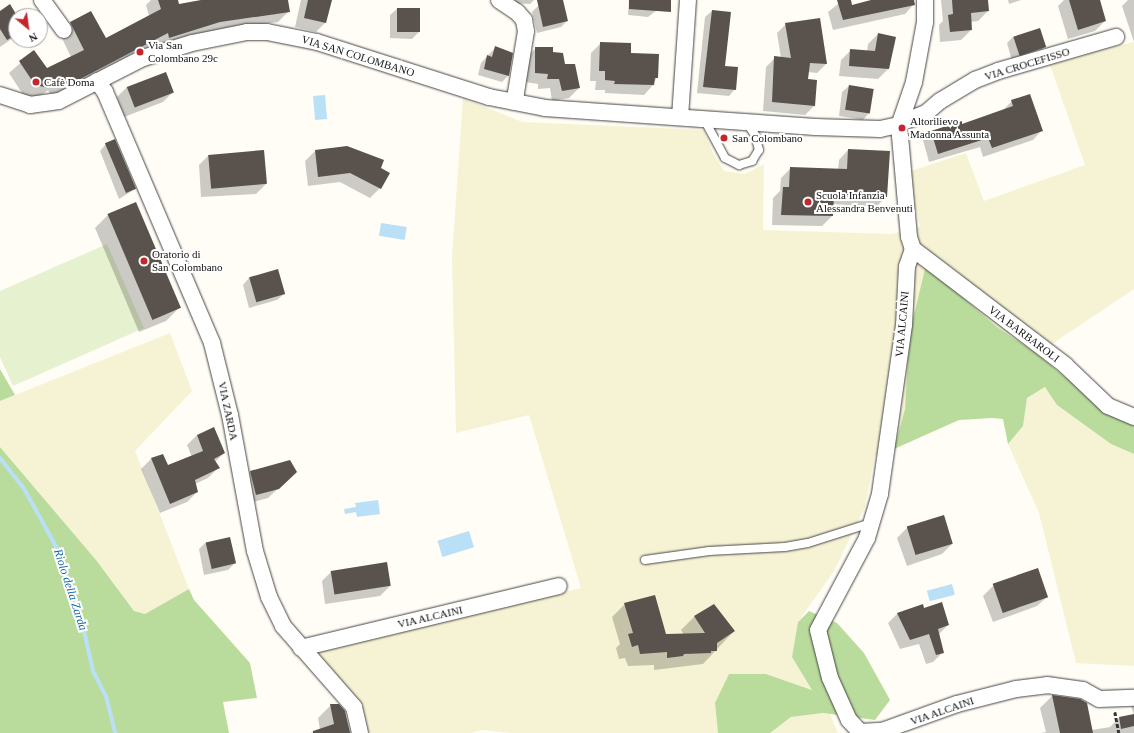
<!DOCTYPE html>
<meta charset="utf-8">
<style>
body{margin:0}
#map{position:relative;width:1134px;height:733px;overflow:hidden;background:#fffdf5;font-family:Georgia,serif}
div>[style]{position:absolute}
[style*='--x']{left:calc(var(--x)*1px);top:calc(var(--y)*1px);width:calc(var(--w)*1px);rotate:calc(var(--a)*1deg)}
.farmland>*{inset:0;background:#f6f3d4}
.forest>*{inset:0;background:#b9dc9c}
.pitch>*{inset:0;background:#e6f2cf}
.water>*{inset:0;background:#b9e0f7;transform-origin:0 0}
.shadow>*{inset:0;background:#0003}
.stream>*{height:4px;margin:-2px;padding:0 2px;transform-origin:2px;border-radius:2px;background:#b9e0f7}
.building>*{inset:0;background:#5a524d;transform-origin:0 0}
.path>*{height:2.5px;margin-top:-1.25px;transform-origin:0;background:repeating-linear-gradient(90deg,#333 0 4px,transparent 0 6px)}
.roads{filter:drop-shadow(0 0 1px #444) drop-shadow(0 0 1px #444)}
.service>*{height:8px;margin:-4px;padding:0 4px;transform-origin:4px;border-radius:4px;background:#fff}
.minor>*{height:16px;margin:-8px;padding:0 8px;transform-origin:8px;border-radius:8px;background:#fff}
.dots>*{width:11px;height:11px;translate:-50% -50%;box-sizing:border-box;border:2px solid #fff;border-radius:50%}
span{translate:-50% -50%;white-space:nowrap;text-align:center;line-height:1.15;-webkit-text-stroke:4px #fff;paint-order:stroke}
.poi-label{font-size:11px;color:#111}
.left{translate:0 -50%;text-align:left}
.street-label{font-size:11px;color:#111}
.water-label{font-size:12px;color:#1768a6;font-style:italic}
.north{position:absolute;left:8px;top:8px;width:40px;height:40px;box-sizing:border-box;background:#fff;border:1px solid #a0a0a0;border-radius:50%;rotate:151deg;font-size:11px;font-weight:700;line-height:16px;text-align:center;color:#111}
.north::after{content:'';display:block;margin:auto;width:14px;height:18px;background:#c4262e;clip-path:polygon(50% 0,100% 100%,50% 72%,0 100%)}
</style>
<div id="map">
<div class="farmland">
<i style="clip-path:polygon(1134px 42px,1134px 289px,1037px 354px,997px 327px,941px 279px,909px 336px,905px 409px,894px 449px,875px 456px,865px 507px,834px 571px,798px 622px,792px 657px,813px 690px,766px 674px,715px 703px,718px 733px,511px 733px,481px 730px,472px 733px,367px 733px,315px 652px,581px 588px,529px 415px,456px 433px,452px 257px,463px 98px,522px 122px,704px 130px,713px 153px,724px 171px,745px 174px,764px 164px,763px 230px,892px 234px,920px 227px,908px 172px,966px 153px,984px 201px,1085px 165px,1049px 62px)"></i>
<i style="clip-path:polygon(170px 333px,192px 391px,135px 451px,189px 589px,145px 614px,134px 611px,96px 560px,0 447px,0 401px)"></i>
<i style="clip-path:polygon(1046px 387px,1057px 405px,1111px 444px,1134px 454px,1134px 666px,1076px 663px,1039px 513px,1008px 444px,1023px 426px,1027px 398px)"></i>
<i style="clip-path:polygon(823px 713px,830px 714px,838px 733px,770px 733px,791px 717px)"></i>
</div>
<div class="forest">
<i style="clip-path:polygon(925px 269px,941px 279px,997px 327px,1037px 354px,1111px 415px,1134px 423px,1134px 454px,1111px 444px,1057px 405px,1045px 387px,1027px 398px,1023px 426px,1008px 444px,1003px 419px,992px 418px,959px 420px,894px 449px,905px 409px,909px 336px)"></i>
<i style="clip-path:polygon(0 369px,15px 395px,0 401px)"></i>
<i style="clip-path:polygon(0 447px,96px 560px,134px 611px,145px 614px,189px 589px,194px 600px,250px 663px,257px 698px,223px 702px,229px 733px,0 733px)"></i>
<i style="clip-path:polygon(809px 611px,837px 623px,864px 653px,890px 700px,875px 720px,823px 713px,791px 717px,770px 733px,718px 733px,715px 703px,729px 674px,766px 674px,812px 690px,792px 657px,798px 622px)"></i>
</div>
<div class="pitch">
<i style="clip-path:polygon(107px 244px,144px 328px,13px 386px,0 357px,0 291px)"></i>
</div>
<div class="water">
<i style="left:325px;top:95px;width:24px;height:12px;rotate:85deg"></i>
<i style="left:381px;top:223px;width:26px;height:13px;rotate:9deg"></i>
<i style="clip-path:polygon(378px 500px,380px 514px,357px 517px,356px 512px,345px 514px,344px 509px,356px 507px,355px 503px)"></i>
<i style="left:469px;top:531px;width:17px;height:33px;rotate:73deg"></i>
<i style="left:952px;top:584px;width:11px;height:26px;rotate:75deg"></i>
</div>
<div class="shadow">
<i style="clip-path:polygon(151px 0,177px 0,178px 5px,206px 0,287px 0,289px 11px,278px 22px,208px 32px,158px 48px,157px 43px,52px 98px,48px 90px,37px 99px,24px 96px,9px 73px,34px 51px,47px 69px,71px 57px,60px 34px,70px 23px,106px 39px,149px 16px,146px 5px)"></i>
<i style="clip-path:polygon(301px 0,330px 0,326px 22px,316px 32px,295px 27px)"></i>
<i style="clip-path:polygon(509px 0,534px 0,530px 4px,511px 3px)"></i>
<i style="clip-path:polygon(629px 0,670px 0,648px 17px,628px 15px)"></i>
<i style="clip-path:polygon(843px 0,850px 0,851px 6px,875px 0,914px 0,914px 4px,905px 14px,833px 30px,828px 12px)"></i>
<i style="clip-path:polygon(941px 0,987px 0,988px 11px,978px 21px,970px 22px,971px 30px,961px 40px,940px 42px,939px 25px,943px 21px)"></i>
<i style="clip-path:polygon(1008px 0,1021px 0,1009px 4px)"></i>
<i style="clip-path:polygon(1064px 0,1099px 0,1105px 21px,1095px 31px,1068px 39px,1058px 6px)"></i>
<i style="clip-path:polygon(1128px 0,1134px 0,1134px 42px,1122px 6px)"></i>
<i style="clip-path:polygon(539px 5px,567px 21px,561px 27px,537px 33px,532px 12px)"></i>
<i style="clip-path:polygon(397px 9px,419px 9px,419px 32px,412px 39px,390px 38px,390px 15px)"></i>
<i style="clip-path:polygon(712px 11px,724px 67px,735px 89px,729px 96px,697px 93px,705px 17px)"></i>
<i style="clip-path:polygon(0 12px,16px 16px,16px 36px,0 47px)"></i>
<i style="clip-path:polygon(819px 19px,826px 64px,817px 73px,808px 72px,807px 80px,814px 106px,805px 115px,763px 111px,766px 67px,775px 58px,781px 58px,777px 33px,786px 24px)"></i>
<i style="clip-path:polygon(1040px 29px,1045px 47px,1038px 54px,1012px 61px,1007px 43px,1013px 37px)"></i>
<i style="clip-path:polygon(878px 34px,888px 69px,878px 79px,839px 76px,841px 60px,851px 50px,867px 51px,868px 44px)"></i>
<i style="clip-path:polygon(601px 43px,629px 54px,657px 77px,653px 85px,644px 95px,605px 93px,605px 90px,595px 90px,596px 81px,590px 81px,591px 53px)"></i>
<i style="clip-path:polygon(495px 48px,508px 76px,502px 82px,478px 75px,481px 63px)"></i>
<i style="clip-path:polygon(536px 48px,552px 53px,579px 88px,569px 98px,552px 101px,550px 88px,538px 89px,538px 84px,525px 82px,526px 58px)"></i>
<i style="clip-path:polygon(849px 86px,869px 113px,863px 120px,839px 116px,842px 92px)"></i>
<i style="clip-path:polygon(127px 87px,173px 92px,163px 102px,124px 117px,117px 97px)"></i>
<i style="clip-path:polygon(1012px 101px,1041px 131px,1033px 140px,983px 157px,980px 147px,929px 162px,923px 140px,932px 132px,962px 125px,1003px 110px)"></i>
<i style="clip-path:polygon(106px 144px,135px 189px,119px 199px,100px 151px)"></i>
<i style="clip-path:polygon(848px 150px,886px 197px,876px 207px,833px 204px,832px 216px,822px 226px,772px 225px,773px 198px,780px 191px,781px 178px,791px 168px,838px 170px,839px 160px)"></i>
<i style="clip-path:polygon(315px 151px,380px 168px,380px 188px,370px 198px,340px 182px,308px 186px,305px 161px)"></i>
<i style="clip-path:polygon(209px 155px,266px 184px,256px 194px,201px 197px,199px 165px)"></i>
<i style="clip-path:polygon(108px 215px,179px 308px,166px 321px,139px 332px,95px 228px)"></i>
<i style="clip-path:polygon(277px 270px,284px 294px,277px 300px,249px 308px,243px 285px,249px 278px)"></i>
<i style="clip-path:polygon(197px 435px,224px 453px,215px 462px,218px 468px,208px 478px,195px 484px,197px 492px,187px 502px,160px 513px,141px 469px,151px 459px,162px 455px,167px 467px,192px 457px,187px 445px)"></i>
<i style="clip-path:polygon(250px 472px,286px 481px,268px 498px,246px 504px,241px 482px)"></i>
<i style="clip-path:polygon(943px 517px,952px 544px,942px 554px,907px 566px,897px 538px,907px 528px)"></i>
<i style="clip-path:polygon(205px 543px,235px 563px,228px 570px,204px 575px,199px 549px)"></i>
<i style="clip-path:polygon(332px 571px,390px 586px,380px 596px,325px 604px,322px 581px)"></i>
<i style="clip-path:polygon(993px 586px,1047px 597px,1037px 606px,993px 622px,983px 596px)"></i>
<i style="clip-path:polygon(625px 604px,666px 635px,684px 635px,681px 630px,694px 617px,734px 631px,703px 664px,654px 670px,654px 665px,628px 666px,625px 658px,619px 659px,616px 648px,620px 644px,612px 617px)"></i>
<i style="clip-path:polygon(924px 609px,948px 625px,939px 634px,943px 652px,933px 662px,926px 664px,919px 644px,900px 649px,888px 623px,898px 613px)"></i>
<i style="clip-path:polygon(1052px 696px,1080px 700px,1092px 730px,1110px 727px,1119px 718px,1134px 715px,1131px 706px,1134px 704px,1134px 733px,1041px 733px,1046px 732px,1040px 708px)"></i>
<i style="clip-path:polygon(331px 705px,344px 712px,351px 733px,310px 733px,320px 730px,318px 718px)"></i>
</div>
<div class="stream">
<i style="--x:0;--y:458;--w:37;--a:52"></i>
<i style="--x:23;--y:487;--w:72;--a:60.9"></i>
<i style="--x:58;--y:550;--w:72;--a:71.3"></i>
<i style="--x:81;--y:618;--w:54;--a:77.2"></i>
<i style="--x:93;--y:671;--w:28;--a:63"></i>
<i style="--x:106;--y:696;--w:38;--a:76"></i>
</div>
<div class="building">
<i style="clip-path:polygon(158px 0,178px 0,179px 4px,201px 0,288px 0,290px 12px,220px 22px,169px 38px,168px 33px,63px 88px,59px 80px,49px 88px,35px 85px,19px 61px,34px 50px,47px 68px,84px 50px,70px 22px,91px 11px,106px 38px,161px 9px)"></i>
<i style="clip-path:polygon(308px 0,332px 0,326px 23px,304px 18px)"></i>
<i style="clip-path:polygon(537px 0,563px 0,568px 21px,543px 27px)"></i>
<i style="clip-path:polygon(629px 0,671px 0,671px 12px,629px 9px)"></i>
<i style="clip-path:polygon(837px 0,851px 0,852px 5px,871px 0,914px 0,915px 5px,843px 20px)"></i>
<i style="clip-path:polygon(952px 0,988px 0,989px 11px,971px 13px,972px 30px,950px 32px,948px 15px,953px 14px)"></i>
<i style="clip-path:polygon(1069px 0,1100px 0,1106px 21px,1078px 30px)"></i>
<i style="clip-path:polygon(10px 4px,16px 14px,16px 35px,7px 40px,0 29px,0 11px)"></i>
<i style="left:397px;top:8px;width:23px;height:24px"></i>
<i style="clip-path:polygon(712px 10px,731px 12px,725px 66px,738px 67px,736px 90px,703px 87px)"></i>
<i style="clip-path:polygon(820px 18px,827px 64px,810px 63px,808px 79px,817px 80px,815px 106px,772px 102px,774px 56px,791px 58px,785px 23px)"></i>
<i style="left:1040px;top:28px;width:20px;height:28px;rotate:72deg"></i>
<i style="clip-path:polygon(878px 33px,896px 37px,889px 69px,849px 66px,850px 49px,875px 51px)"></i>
<i style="clip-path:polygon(600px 42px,631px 43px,631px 53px,659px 54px,658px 78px,655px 78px,654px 85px,614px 84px,615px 81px,605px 80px,605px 71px,599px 71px)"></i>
<i style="clip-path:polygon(495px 46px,513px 53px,509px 76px,484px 69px,487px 55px,492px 57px)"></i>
<i style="clip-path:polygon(535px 47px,553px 47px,553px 52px,563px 53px,565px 64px,575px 64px,580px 88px,562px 91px,559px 79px,547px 79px,548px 74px,535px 73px)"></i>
<i style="left:166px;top:72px;width:22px;height:42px;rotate:69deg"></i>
<i style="left:849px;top:85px;width:25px;height:25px;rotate:9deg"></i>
<i style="clip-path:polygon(1030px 94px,1043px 131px,992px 148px,988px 138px,938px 154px,931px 131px,962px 121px,962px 124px,1013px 106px,1011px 100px)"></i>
<i style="left:115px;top:139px;width:54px;height:11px;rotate:67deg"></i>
<i style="clip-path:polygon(347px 146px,384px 160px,381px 168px,390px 173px,381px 189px,350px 173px,318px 177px,315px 150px)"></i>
<i style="clip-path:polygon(848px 149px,890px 151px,887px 197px,834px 194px,833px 216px,781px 215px,783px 187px,789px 187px,790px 167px,847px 169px)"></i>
<i style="left:264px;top:150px;width:34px;height:56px;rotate:85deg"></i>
<i style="left:136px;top:202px;width:115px;height:31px;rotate:67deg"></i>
<i style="left:278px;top:269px;width:26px;height:30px;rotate:74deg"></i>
<i style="clip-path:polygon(214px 427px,225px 453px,214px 459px,220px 468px,195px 480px,198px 492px,170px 504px,151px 458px,163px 454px,168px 465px,203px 451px,197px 435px)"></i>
<i style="clip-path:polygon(290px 460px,297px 472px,279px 489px,256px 495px,250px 471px)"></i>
<i style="left:944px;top:515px;width:30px;height:39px;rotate:73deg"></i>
<i style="left:230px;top:537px;width:27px;height:25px;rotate:77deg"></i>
<i style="left:387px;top:562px;width:24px;height:57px;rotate:81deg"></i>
<i style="left:1038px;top:568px;width:31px;height:48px;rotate:71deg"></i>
<i style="clip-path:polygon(655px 595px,666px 634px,705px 633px,694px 616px,714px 604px,735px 631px,717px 643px,717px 651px,711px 651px,711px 653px,684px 654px,683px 656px,667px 658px,667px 652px,640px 654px,638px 645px,632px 647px,628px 634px,633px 633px,624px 603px)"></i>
<i style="clip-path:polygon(942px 602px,949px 625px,938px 629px,944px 653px,936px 655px,929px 634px,910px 640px,897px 613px,923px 604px,924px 608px)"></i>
<i style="clip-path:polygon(1052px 695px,1080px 699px,1087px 703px,1093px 733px,1060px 733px)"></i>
<i style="clip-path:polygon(330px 704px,339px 704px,345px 711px,350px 733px,313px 733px,313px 731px,334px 724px)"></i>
<i style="clip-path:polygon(1134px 714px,1134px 726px,1121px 729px,1119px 717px)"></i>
</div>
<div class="path">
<i style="--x:1115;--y:712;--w:21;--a:79"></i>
</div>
<div class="roads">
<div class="service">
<i style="--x:704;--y:119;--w:44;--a:61.7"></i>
<i style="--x:725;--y:158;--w:16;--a:27"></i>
<i style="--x:739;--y:165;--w:14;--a:-17"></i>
<i style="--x:752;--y:161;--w:13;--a:-58"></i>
<i style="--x:759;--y:150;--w:16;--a:-105"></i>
<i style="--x:755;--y:135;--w:14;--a:-124"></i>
<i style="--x:645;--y:560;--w:65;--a:-8"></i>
<i style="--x:709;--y:551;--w:76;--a:-3"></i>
<i style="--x:785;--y:547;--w:23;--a:-10"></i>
<i style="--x:808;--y:543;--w:66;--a:-17.6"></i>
</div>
<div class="minor">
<i style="--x:42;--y:0;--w:37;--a:54"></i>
<i style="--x:499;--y:0;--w:22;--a:34"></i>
<i style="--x:517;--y:12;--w:11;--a:49"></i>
<i style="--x:524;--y:20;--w:11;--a:80"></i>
<i style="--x:526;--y:31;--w:63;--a:99.2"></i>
<i style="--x:516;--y:93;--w:9;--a:108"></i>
<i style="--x:97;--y:81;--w:14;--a:54"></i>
<i style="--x:105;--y:92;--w:273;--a:66.9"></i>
<i style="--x:212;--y:343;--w:74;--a:76"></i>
<i style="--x:230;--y:415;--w:138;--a:79.6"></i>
<i style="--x:255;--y:551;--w:48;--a:73.1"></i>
<i style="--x:269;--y:597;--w:32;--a:64"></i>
<i style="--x:283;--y:626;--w:108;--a:48.8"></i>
<i style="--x:354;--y:707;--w:27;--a:77"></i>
<i style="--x:0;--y:95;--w:32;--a:18"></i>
<i style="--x:30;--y:105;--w:29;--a:-8"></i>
<i style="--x:59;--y:101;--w:94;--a:-27.1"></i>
<i style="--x:143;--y:58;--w:51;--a:-17"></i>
<i style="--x:192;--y:43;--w:56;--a:-11.3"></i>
<i style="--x:247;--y:32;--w:20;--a:0"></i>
<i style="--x:267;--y:32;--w:51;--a:11.3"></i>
<i style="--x:317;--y:42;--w:181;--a:17.7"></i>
<i style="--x:489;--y:97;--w:57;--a:11.1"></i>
<i style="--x:545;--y:108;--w:271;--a:4"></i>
<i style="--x:815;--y:127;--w:65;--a:1.8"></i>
<i style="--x:880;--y:129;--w:19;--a:-12"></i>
<i style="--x:680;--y:117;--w:117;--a:-86.1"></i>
<i style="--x:900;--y:123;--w:43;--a:-71.1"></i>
<i style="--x:914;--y:82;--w:61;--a:-79.6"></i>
<i style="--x:925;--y:22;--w:22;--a:-90"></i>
<i style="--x:899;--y:125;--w:112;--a:84.9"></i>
<i style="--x:909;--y:237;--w:13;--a:72"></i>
<i style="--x:913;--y:249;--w:18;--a:109"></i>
<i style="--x:907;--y:266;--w:59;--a:92.9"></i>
<i style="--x:904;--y:325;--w:171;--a:98.1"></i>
<i style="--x:880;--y:494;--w:46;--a:106.5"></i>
<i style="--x:867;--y:538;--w:104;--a:118"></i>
<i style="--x:818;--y:630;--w:49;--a:76"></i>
<i style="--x:830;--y:678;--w:46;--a:65.7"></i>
<i style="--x:849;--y:720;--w:16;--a:47"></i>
<i style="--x:860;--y:732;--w:22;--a:-3"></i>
<i style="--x:882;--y:731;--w:80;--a:-19.8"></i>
<i style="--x:957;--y:704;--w:61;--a:-14.3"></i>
<i style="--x:1016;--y:689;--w:31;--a:-7"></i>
<i style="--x:1047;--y:685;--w:36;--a:8"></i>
<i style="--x:1083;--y:690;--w:18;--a:29"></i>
<i style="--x:1099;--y:699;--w:35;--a:-2"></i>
<i style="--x:899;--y:125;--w:2;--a:-63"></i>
<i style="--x:900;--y:123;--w:28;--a:-21"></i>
<i style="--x:926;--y:113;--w:18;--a:-41"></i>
<i style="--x:940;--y:101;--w:41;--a:-31"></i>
<i style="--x:975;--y:80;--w:25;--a:-21"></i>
<i style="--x:998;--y:71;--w:123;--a:-16.1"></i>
<i style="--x:913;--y:249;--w:191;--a:37.3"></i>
<i style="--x:1065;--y:365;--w:59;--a:43.6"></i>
<i style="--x:1108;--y:406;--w:28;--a:23"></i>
<i style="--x:301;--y:648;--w:265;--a:-13.5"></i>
</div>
</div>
<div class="dots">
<i style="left:140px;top:52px;background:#c4262e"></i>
<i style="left:36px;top:82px;background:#c4262e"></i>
<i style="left:902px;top:128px;background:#c4262e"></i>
<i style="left:724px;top:138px;background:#c4262e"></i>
<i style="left:808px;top:202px;background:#c4262e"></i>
<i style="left:144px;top:261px;background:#c4262e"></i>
</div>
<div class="poi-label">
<span class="left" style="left:148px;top:52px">Via San<br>Colombano 29c</span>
<span class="left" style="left:44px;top:82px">Cafè Doma</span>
<span class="left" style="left:910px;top:128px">Altorilievo<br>Madonna Assunta</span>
<span class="left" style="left:732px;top:138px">San Colombano</span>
<span class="left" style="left:816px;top:202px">Scuola Infanzia<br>Alessandra Benvenuti</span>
<span class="left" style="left:152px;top:261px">Oratorio di<br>San Colombano</span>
</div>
<div class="street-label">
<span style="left:358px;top:56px;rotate:17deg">VIA SAN COLOMBANO</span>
<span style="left:1027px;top:64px;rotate:-17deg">VIA CROCEFISSO</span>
<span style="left:902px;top:324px;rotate:-85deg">VIA ALCAINI</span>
<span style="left:1024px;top:334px;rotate:37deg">VIA BARBAROLI</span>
<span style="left:228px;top:411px;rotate:78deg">VIA ZARDA</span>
<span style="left:430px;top:617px;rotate:-13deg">VIA ALCAINI</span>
<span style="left:942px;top:711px;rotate:-19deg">VIA ALCAINI</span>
</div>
<div class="water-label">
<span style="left:70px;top:590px;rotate:72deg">Riolo della Zarda</span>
</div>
<div class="north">N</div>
</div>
